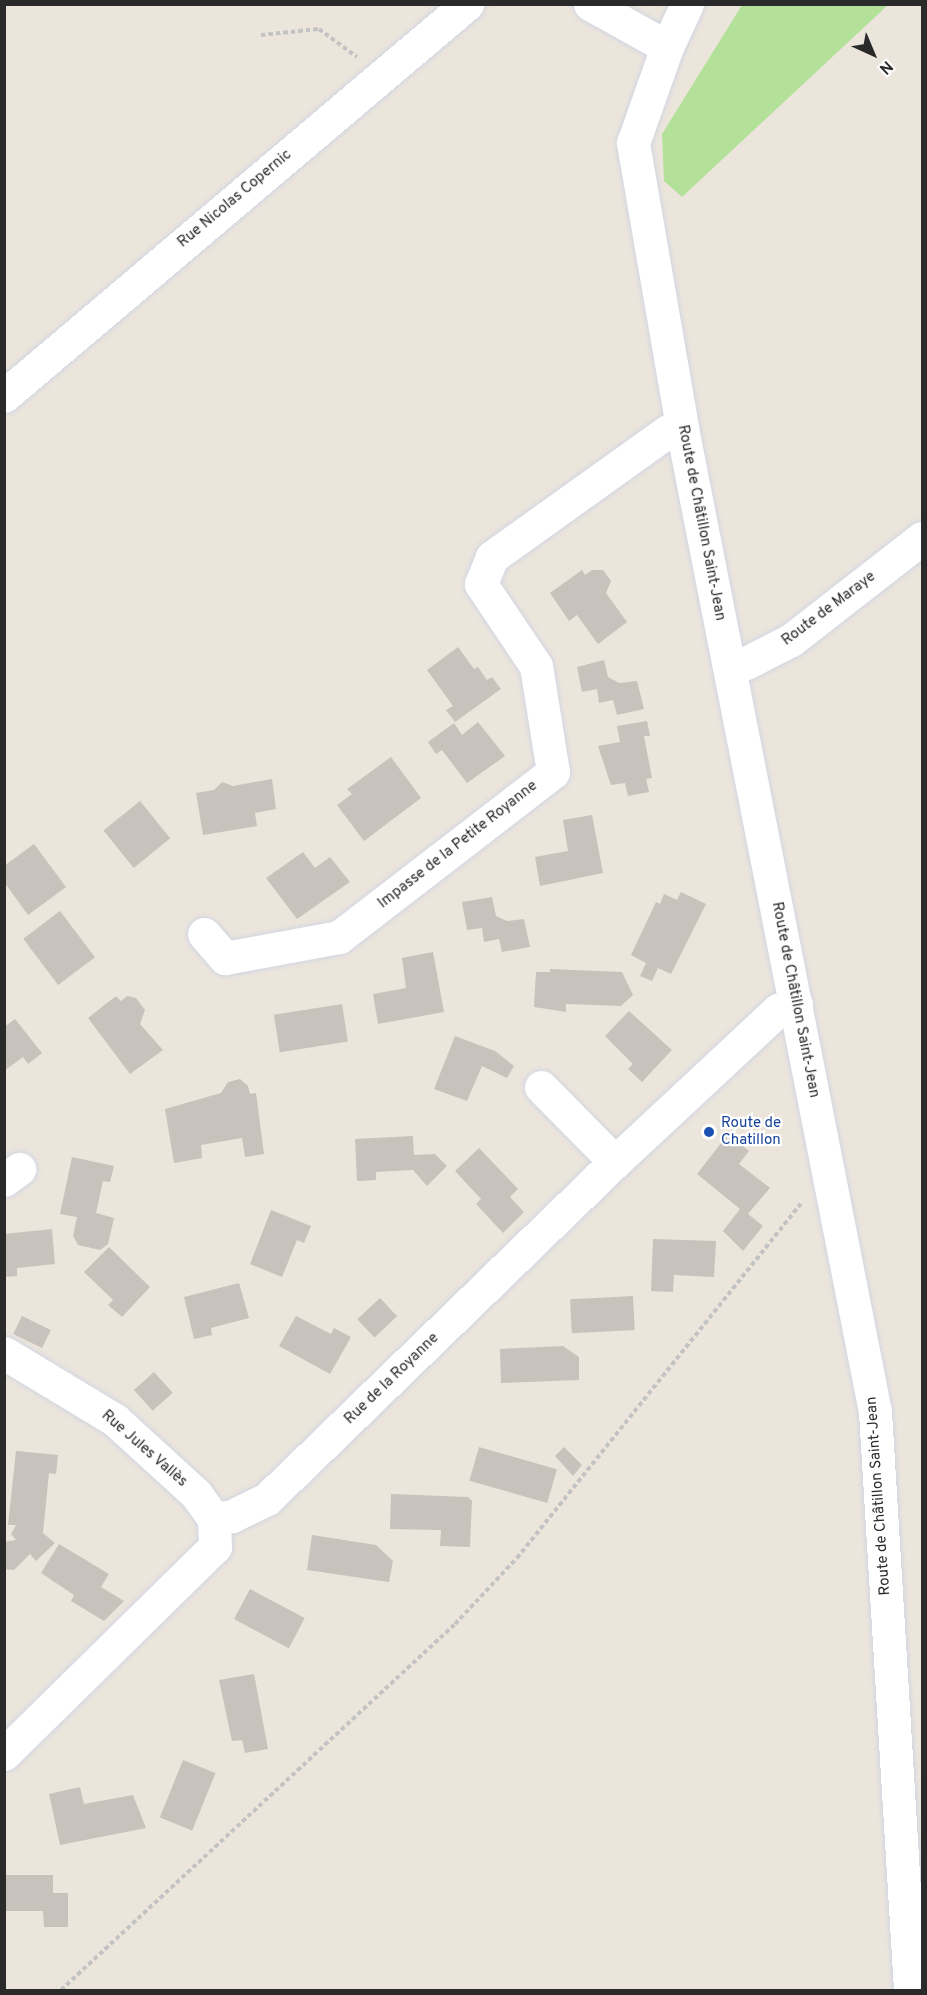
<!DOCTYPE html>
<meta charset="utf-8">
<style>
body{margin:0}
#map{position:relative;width:927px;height:1995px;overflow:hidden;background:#ece5dc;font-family:Overpass,sans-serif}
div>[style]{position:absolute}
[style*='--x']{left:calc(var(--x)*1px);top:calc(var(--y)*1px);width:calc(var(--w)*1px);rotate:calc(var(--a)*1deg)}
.green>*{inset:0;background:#b3e199}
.building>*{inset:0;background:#c7c2bc;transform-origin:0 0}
.path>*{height:4px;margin-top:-2px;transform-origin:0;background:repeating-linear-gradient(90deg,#c3c3c3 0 4.5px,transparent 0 7.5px)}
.roads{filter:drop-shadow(0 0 2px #d1d5e3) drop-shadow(0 0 2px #d1d5e3)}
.minor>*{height:33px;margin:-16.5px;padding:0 16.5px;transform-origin:16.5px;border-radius:16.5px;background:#fff}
.dots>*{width:16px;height:16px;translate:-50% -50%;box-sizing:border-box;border:3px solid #fff;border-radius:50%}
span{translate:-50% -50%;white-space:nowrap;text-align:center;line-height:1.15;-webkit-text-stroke:4.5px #fff;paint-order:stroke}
.street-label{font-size:15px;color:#2a2a2a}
.transit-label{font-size:15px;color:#164399}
.left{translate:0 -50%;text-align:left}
.frame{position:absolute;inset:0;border:6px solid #2a2a2a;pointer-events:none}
.north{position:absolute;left:843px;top:24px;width:60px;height:60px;-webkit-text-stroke:4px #fff;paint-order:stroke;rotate:136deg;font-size:16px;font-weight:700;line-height:24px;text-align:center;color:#2a2a2a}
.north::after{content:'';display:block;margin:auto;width:21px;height:27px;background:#2a2a2a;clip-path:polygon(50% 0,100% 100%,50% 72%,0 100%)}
</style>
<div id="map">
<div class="green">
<i style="clip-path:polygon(742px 5px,888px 5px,682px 197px,664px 181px,662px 134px)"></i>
</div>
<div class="building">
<i style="clip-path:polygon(582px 570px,585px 575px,592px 570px,603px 570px,611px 581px,606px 593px,627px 622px,598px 644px,577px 615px,569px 621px,550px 593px)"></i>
<i style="clip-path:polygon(458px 647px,474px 669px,478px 667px,487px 680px,492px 677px,501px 689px,455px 722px,446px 710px,453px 706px,427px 670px)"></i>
<i style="clip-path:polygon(604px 660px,608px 677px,619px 683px,637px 681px,644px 709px,617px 715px,613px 700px,599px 703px,597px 689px,582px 692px,577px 667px)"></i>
<i style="clip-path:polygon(647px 721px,650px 736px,644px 736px,652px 778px,646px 779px,649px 792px,628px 796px,625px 783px,611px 785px,598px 746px,620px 742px,617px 726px)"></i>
<i style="clip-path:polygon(478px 722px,505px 756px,467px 783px,442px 750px,436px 754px,428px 742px,454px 723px,462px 735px)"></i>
<i style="clip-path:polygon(391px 757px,421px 798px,364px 841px,337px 805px,352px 794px,347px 789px)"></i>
<i style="clip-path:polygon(272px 779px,276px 809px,255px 813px,257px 826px,203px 835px,196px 793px,214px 790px,222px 782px,233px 786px)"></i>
<i style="left:140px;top:801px;width:48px;height:47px;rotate:51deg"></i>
<i style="clip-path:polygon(592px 815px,603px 873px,540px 886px,535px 857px,568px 851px,563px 820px)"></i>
<i style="clip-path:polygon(34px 844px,66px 887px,28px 915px,4px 882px,4px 866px)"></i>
<i style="clip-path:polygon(303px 852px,315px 868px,330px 857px,350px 882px,297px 919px,266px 878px)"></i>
<i style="clip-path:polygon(681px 892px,706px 904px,671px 974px,658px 968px,652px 981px,640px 976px,646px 963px,631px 955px,656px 902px,660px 904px,664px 894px,677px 900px)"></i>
<i style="clip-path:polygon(492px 897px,496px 916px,507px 921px,524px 919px,530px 947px,502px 952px,499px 939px,484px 942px,482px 928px,467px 930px,462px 902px)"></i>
<i style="left:60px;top:911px;width:58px;height:46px;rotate:53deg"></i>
<i style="clip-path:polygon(433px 952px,444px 1012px,378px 1024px,373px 994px,406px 988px,402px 958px)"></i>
<i style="clip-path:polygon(550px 969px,622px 972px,633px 995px,621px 1006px,566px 1004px,566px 1012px,534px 1007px,536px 972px,550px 972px)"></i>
<i style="clip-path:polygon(116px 996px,121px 1001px,127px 996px,136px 998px,145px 1010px,140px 1024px,163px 1050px,130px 1074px,88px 1018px)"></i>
<i style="left:342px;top:1004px;width:38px;height:69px;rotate:81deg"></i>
<i style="clip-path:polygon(629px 1011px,672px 1050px,642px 1082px,628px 1069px,633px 1064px,605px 1036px)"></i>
<i style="clip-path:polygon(15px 1019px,42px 1053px,28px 1064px,23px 1057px,4px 1071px,4px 1027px)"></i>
<i style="clip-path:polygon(455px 1036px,495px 1051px,514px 1066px,507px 1078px,482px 1066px,467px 1101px,434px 1089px)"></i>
<i style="clip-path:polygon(240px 1079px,248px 1086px,250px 1094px,256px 1093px,264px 1154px,245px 1157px,242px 1138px,201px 1145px,202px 1158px,174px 1163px,165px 1109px,221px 1093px,228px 1082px)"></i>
<i style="clip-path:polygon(728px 1134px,749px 1151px,739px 1164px,770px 1188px,748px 1214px,763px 1226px,743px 1251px,723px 1231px,740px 1209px,697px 1174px)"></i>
<i style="clip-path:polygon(413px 1136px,414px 1155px,435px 1154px,447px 1166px,427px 1186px,413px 1170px,376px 1172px,376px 1180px,357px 1181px,355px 1139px)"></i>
<i style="clip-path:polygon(479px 1148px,518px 1189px,510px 1197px,524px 1212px,503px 1233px,476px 1204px,481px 1199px,455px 1171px)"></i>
<i style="clip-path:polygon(72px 1157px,114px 1166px,110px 1182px,103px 1181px,96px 1213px,114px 1218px,108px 1244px,100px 1250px,78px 1245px,73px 1236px,77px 1217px,60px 1214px)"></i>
<i style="clip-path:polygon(271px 1210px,311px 1226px,304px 1243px,297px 1240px,282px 1277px,250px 1264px)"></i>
<i style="clip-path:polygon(52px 1229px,55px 1264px,17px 1268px,17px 1276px,4px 1277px,4px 1234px)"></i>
<i style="clip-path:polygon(653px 1239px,716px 1241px,714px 1277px,674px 1275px,673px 1292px,651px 1291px)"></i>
<i style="clip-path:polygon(109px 1247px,150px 1287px,122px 1317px,108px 1305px,113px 1300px,84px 1272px)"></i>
<i style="clip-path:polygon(239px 1283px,249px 1318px,211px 1328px,212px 1335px,194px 1339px,184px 1297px)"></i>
<i style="left:633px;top:1296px;width:34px;height:63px;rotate:87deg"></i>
<i style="left:380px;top:1298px;width:25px;height:31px;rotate:47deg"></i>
<i style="left:22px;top:1316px;width:32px;height:20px;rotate:26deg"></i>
<i style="clip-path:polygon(296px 1316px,331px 1334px,334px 1328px,351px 1337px,330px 1374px,279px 1346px)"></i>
<i style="clip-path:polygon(563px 1346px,579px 1357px,579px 1380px,501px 1383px,500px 1349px)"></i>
<i style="left:154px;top:1372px;width:28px;height:27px;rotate:48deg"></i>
<i style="left:479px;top:1447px;width:81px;height:35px;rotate:16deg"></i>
<i style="clip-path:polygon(564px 1447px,582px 1465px,573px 1476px,555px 1456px)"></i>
<i style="clip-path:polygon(16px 1451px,58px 1455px,56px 1474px,49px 1473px,43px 1533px,55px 1543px,36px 1561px,30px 1554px,14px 1570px,4px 1569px,4px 1542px,16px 1540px,11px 1534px,16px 1525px,8px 1525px)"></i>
<i style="clip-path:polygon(391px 1494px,468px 1497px,472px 1501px,470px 1547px,440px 1546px,441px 1530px,390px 1529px)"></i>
<i style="clip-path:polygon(312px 1535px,376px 1545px,393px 1561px,389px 1582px,307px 1570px)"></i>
<i style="clip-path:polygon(59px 1544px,109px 1574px,101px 1587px,124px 1601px,104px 1621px,71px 1601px,74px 1595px,41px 1573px)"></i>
<i style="left:250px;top:1589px;width:62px;height:34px;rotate:28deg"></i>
<i style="clip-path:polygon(254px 1674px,268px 1749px,245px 1753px,242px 1740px,232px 1741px,219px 1680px)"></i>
<i style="left:183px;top:1760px;width:35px;height:62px;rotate:22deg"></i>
<i style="clip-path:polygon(80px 1787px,84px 1804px,133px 1795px,146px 1828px,60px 1845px,49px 1794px)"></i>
<i style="clip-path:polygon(4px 1875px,53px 1875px,53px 1893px,68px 1893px,68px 1927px,44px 1927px,43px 1911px,4px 1911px)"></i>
</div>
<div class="path">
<i style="--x:261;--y:35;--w:58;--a:-5.9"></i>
<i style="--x:319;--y:29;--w:47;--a:36.4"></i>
<i style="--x:61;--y:1990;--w:538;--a:-42.89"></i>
<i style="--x:455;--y:1624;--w:91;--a:-46.8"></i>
<i style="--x:517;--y:1558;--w:454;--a:-51.3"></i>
</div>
<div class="roads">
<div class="minor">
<i style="--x:590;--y:4;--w:88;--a:29.2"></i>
<i style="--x:687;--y:4;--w:47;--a:114.9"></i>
<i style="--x:667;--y:47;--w:102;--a:109.5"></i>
<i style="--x:633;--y:143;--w:289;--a:80.2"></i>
<i style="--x:682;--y:428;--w:1003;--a:78.9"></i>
<i style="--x:875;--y:1412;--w:579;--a:86.53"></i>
<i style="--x:4;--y:396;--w:607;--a:-40.25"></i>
<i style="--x:729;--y:667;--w:17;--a:-13"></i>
<i style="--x:746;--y:663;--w:51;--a:-27.1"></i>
<i style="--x:791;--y:640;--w:166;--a:-37.9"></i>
<i style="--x:204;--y:934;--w:32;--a:49"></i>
<i style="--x:225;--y:958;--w:116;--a:-10.4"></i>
<i style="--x:339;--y:937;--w:270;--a:-37.6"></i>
<i style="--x:553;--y:772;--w:107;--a:-99.1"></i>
<i style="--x:536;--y:666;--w:99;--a:-123.9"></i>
<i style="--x:481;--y:584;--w:29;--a:-68"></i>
<i style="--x:492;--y:557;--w:216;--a:-35.6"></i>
<i style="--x:668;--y:431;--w:14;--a:-12"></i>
<i style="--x:541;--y:1087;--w:105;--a:45.4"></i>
<i style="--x:4;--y:1180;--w:19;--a:-36"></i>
<i style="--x:4;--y:1353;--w:130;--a:31.1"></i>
<i style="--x:115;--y:1420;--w:110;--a:42.4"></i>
<i style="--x:196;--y:1494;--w:31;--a:54"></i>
<i style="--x:214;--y:1519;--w:18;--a:-9"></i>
<i style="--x:232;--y:1516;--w:39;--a:-26"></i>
<i style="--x:267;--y:1499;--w:484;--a:-44.1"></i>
<i style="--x:615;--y:1162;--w:223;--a:-43"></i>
<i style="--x:778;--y:1010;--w:19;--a:-18"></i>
<i style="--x:4;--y:1754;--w:296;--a:-44.5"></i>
<i style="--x:215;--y:1547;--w:28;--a:-92"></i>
</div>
</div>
<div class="dots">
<i style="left:709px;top:1132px;background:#1a4fb4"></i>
</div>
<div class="street-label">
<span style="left:235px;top:199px;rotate:-40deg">Rue Nicolas Copernic</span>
<span style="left:701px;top:523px;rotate:79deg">Route de Châtillon Saint-Jean</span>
<span style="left:829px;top:609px;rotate:-37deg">Route de Maraye</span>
<span style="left:458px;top:845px;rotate:-38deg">Impasse de la Petite Royanne</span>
<span style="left:795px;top:1000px;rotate:79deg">Route de Châtillon Saint-Jean</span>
<span style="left:392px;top:1379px;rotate:-44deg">Rue de la Royanne</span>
<span style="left:144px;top:1449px;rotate:41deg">Rue Jules Vallès</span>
<span style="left:879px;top:1496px;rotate:-94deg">Route de Châtillon Saint-Jean</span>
</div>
<div class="transit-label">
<span class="left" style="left:721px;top:1132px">Route de<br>Chatillon</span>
</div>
<div class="frame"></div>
<div class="north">N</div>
</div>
